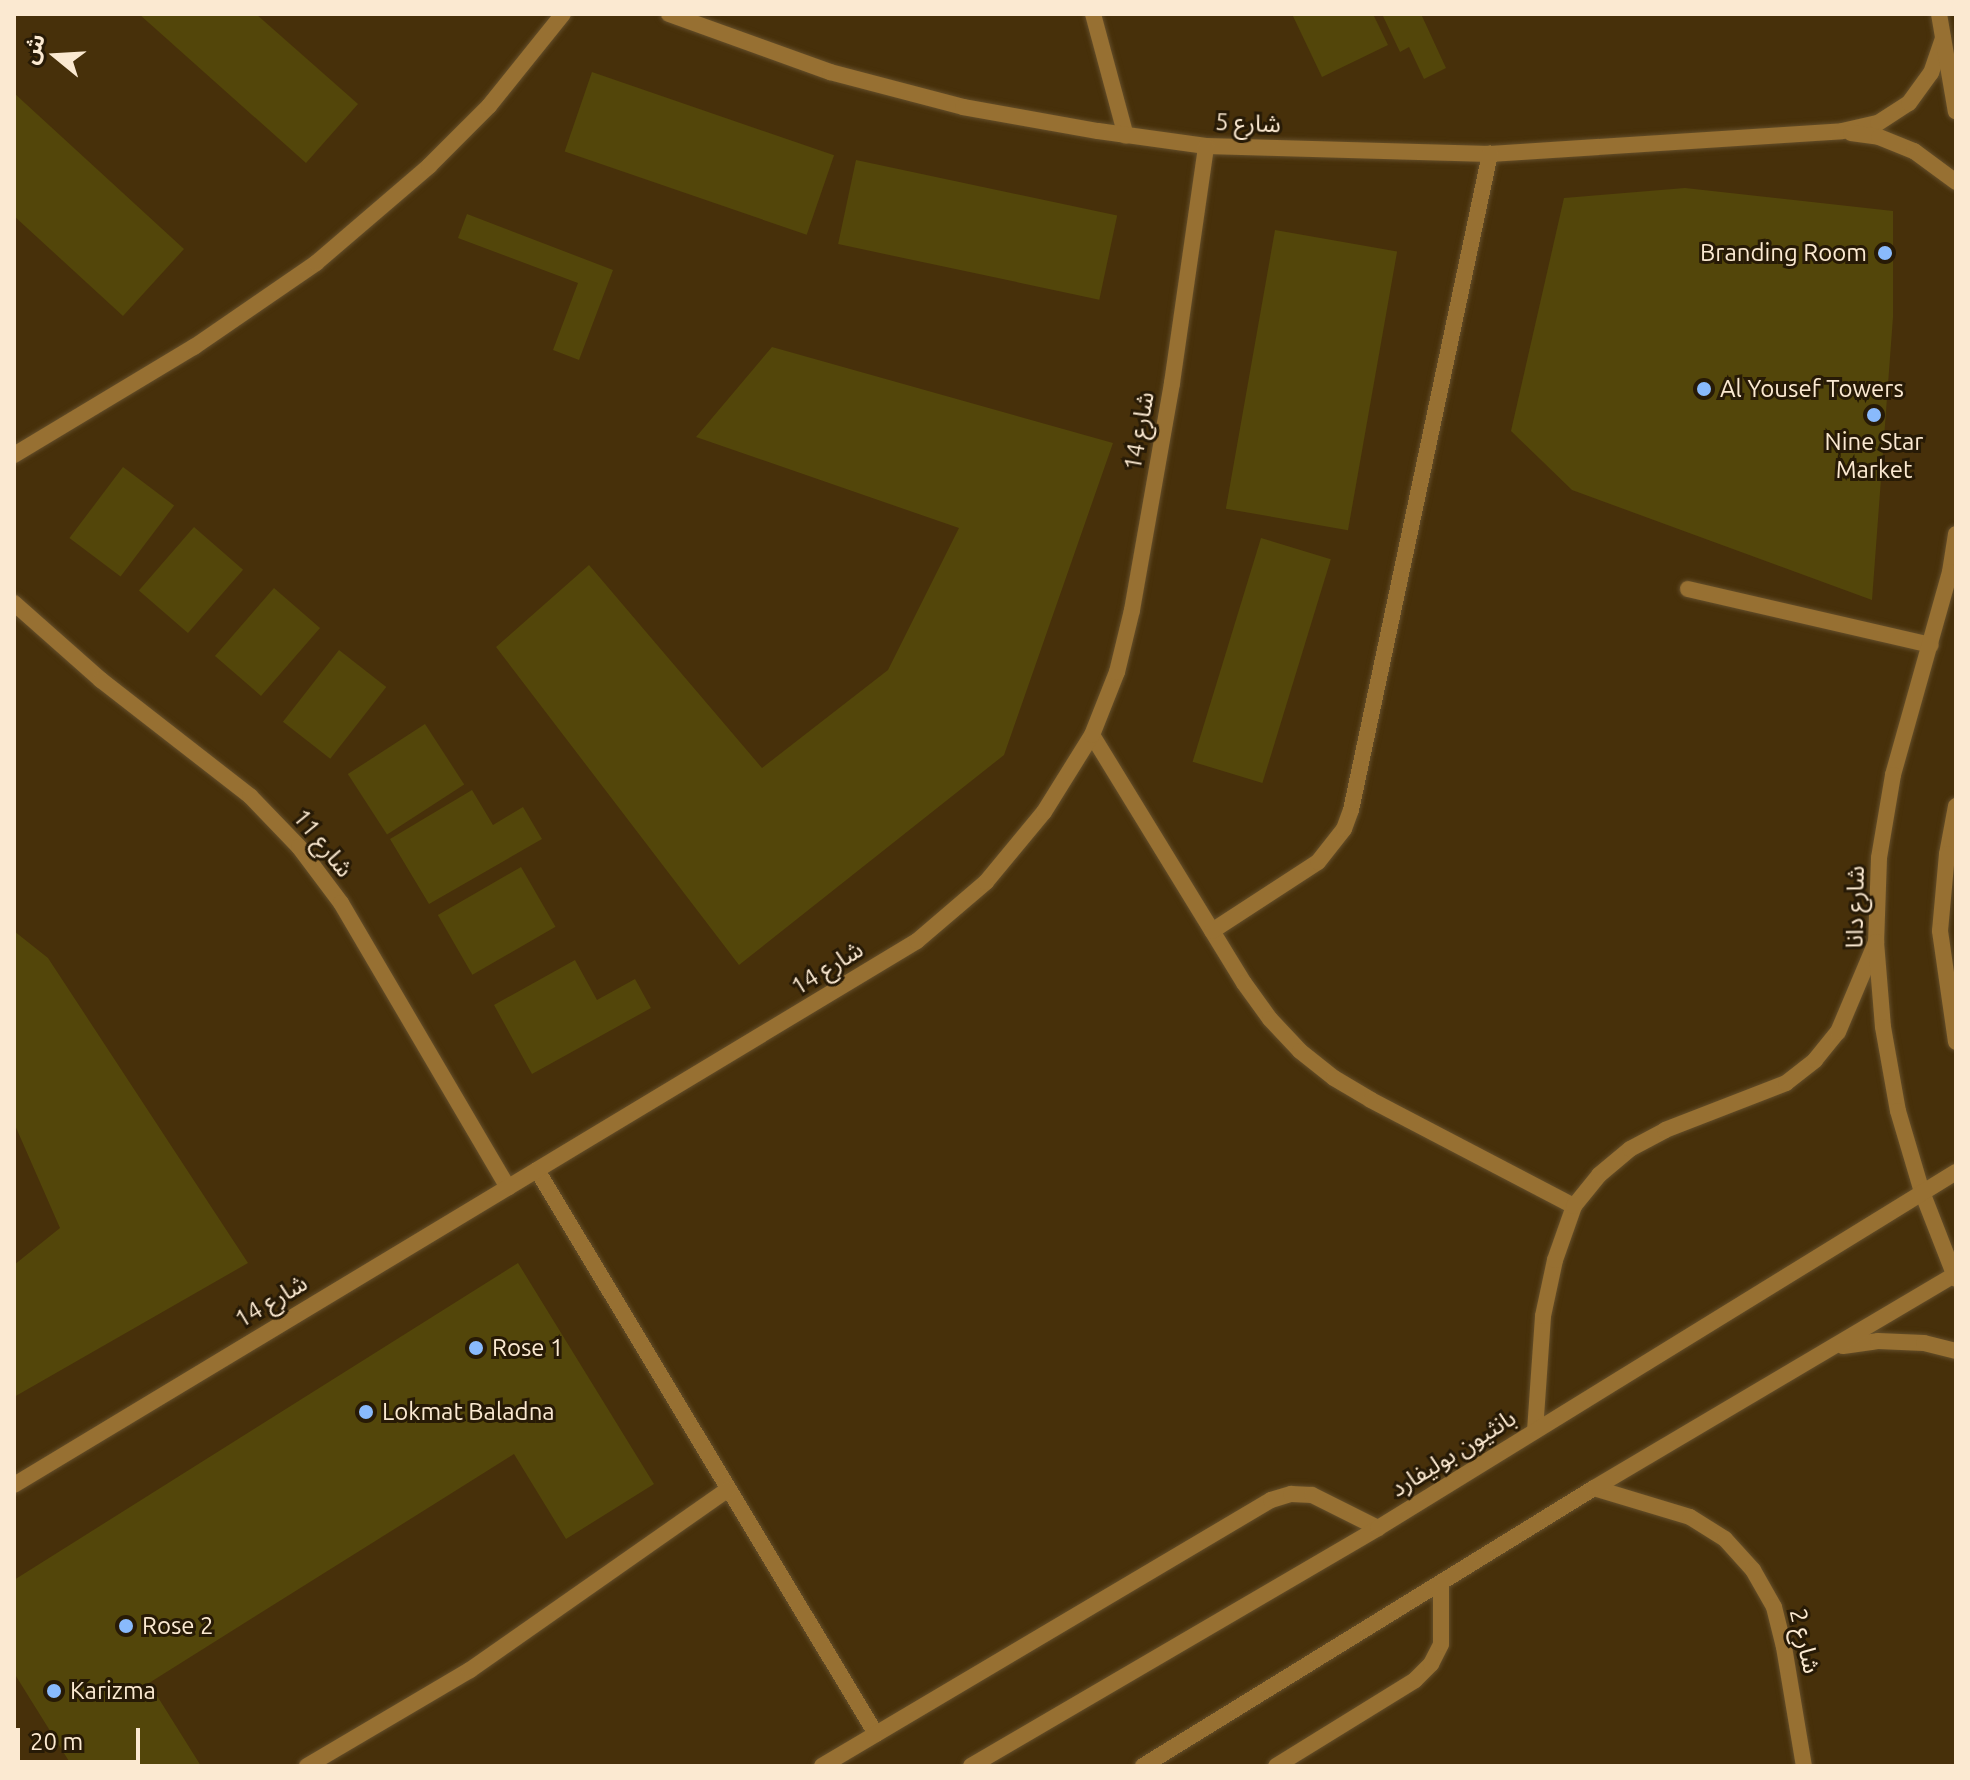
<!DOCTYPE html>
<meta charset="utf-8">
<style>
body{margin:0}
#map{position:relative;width:1970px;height:1780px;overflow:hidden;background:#47300a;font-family:Ubuntu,"Noto Sans Arabic",sans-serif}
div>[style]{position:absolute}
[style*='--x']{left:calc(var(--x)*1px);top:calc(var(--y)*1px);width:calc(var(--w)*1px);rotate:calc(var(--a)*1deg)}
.building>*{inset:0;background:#53460a;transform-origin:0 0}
.roads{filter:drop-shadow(0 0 2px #644e2a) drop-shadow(0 0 2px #644e2a)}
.service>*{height:16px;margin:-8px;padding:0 8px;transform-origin:8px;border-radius:8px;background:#977032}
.minor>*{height:16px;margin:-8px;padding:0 8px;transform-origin:8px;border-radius:8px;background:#977032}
.tertiary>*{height:16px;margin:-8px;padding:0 8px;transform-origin:8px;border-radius:8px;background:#977032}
.dots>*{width:22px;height:22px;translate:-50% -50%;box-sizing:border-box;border:4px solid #271a06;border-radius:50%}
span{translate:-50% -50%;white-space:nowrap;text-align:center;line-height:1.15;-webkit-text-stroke:6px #271a06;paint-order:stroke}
.street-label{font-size:24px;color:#fbe9d1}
.poi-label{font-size:24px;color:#fbe9d1}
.right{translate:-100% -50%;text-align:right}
.left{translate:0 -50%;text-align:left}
.frame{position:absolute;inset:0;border:16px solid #fbe9d1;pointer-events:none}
.north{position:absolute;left:16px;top:16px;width:80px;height:80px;-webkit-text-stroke:6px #271a06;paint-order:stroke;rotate:288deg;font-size:22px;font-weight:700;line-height:32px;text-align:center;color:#fbe9d1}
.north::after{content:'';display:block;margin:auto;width:28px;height:36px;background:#fbe9d1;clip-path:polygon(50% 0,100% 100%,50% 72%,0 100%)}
.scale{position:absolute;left:16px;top:1728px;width:124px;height:36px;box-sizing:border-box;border:4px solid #fbe9d1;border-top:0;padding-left:10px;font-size:24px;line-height:28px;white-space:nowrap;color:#fbe9d1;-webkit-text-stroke:6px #271a06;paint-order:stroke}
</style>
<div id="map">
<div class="building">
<i style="clip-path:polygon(139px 14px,256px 14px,358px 104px,306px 163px)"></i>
<i style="clip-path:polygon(1292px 14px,1373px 14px,1388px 45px,1322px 77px)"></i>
<i style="clip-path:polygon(1382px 14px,1421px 14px,1446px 68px,1424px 79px,1409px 47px,1400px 52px)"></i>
<i style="left:592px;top:72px;width:256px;height:84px;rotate:19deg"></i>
<i style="clip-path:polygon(14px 93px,184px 249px,123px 316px,14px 216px)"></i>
<i style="left:856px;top:160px;width:267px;height:86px;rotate:12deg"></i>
<i style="clip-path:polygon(1685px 188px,1893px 211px,1893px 317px,1872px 600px,1572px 490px,1511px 431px,1564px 198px)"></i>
<i style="clip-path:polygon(467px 214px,613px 270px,579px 360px,553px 350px,578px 283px,458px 238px)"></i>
<i style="left:1275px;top:230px;width:124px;height:283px;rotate:10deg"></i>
<i style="clip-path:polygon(772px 347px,1113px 443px,1004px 755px,739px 965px,496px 647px,589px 565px,762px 768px,888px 670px,959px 528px,696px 437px)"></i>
<i style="left:123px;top:467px;width:64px;height:89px;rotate:37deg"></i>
<i style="left:194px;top:527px;width:65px;height:84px;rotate:41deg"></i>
<i style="left:1261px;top:538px;width:73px;height:234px;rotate:17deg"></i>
<i style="left:274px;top:588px;width:61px;height:90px;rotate:41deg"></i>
<i style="left:339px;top:650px;width:60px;height:91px;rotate:38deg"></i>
<i style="left:425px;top:724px;width:72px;height:92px;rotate:57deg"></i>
<i style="clip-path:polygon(472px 790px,493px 825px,523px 807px,542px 839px,429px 904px,390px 839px)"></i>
<i style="left:521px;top:867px;width:69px;height:96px;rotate:60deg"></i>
<i style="clip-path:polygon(14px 931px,48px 958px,248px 1263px,14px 1397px,14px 1265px,60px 1228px,14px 1123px)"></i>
<i style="clip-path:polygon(575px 960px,597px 1000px,635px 979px,651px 1008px,532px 1074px,494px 1005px)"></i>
<i style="clip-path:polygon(518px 1263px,654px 1484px,566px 1539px,514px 1454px,149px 1683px,201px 1766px,72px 1766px,14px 1673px,14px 1580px)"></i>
</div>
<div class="roads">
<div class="service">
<i style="--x:1093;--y:14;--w:126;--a:74.9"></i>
<i style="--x:1688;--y:589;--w:249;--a:13"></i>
<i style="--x:537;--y:1170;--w:658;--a:58.99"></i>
<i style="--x:307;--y:1766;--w:189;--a:-30.5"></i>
<i style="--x:470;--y:1670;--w:314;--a:-35"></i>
<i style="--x:822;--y:1766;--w:522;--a:-30.64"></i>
<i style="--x:1271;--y:1500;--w:21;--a:-17"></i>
<i style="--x:1291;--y:1494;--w:21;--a:3"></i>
<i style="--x:1312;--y:1495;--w:74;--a:26.6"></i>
<i style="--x:1276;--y:1766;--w:163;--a:-31.7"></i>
<i style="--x:1415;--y:1680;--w:23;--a:-45"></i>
<i style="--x:1431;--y:1664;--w:22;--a:-63"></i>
<i style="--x:1441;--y:1644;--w:60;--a:-90"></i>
</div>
<div class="minor">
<i style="--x:669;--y:14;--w:171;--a:19.8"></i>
<i style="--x:830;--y:72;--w:138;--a:14.7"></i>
<i style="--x:963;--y:107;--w:137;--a:10.1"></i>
<i style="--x:1098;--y:131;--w:109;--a:7.9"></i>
<i style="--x:1206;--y:146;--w:284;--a:1.6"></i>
<i style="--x:1490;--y:154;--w:353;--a:-3.7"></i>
<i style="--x:1842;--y:131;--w:37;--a:-13"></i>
<i style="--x:1878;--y:123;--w:37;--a:-33"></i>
<i style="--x:1909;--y:103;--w:37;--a:-54"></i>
<i style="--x:1931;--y:73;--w:37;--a:-71"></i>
<i style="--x:1851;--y:133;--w:28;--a:8"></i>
<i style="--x:1879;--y:137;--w:38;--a:22"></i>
<i style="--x:1914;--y:151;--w:52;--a:36.4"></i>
<i style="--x:14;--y:455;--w:210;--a:-31"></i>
<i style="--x:194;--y:347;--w:148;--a:-34.5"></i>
<i style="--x:316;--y:263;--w:149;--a:-40.6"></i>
<i style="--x:429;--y:166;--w:85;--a:-45"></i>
<i style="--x:489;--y:106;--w:118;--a:-51.2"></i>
<i style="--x:14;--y:603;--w:116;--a:41.5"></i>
<i style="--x:101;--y:680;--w:189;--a:37.9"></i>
<i style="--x:250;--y:796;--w:71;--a:46.1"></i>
<i style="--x:299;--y:847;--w:70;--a:53.1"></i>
<i style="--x:341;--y:903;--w:330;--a:59.6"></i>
<i style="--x:1092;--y:735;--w:291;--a:58.5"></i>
<i style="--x:1244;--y:983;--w:44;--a:54.2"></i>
<i style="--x:1270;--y:1019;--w:44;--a:46.8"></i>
<i style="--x:1300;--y:1051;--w:43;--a:38.5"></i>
<i style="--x:1334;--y:1078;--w:43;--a:30.7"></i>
<i style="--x:1371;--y:1100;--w:229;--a:27.6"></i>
<i style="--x:1212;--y:931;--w:126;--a:-33.1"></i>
<i style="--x:1318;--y:862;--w:42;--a:-51.8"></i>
<i style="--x:1344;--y:829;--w:20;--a:-70"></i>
<i style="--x:1351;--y:810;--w:671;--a:-78.04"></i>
<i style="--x:1535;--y:1431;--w:115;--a:-86"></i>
<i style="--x:1543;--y:1316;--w:57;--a:-77.9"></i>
<i style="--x:1555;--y:1260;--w:57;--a:-70.6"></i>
<i style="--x:1574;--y:1206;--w:40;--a:-51"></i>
<i style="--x:1599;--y:1175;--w:40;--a:-40"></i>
<i style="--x:1630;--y:1149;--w:40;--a:-28"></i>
<i style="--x:1665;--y:1130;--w:130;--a:-21.2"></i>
<i style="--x:1786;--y:1083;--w:37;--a:-38"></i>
<i style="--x:1815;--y:1060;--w:36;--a:-51"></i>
<i style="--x:1838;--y:1032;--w:98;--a:-67.1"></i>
<i style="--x:14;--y:1485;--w:1054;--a:-31.07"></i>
<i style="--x:917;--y:941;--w:91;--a:-40.5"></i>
<i style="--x:986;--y:882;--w:91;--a:-50.4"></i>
<i style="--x:1044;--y:812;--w:91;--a:-58.1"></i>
<i style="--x:1092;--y:735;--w:68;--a:-68.4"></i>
<i style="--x:1117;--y:672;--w:64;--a:-76.4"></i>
<i style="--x:1132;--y:610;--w:230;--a:-80"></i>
<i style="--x:1172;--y:383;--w:239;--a:-81.8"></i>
<i style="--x:1594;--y:1488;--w:100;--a:16.8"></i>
<i style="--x:1690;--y:1517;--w:41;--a:32.2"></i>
<i style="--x:1725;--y:1539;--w:42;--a:47.9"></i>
<i style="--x:1753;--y:1570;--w:43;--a:60.4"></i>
<i style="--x:1774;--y:1607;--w:41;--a:76"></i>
<i style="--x:1784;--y:1647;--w:121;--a:80.5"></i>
</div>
<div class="tertiary">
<i style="--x:1939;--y:14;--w:99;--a:80.2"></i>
<i style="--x:1956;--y:534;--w:38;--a:99"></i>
<i style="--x:1950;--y:572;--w:211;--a:105.7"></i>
<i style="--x:1893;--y:775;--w:84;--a:99.6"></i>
<i style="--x:1879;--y:858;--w:84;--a:92"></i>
<i style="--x:1876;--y:942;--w:85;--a:85.3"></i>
<i style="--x:1883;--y:1027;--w:85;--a:79.9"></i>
<i style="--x:1898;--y:1111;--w:84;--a:73.5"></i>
<i style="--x:1922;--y:1192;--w:93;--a:68.7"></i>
<i style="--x:1956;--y:806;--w:49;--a:100.6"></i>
<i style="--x:1947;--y:854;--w:77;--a:95.2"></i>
<i style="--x:1940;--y:931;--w:112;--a:81.8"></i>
<i style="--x:1843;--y:1346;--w:35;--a:-8"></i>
<i style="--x:1878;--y:1341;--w:46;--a:2.5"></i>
<i style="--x:1924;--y:1343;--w:33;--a:14"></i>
<i style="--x:971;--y:1766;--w:471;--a:-30.3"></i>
<i style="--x:1378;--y:1528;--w:679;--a:-31.63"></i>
<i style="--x:1143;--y:1766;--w:530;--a:-31.65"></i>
<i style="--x:1594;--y:1488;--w:421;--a:-30.6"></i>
</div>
</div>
<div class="dots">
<i style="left:1885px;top:253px;background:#89bafc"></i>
<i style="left:1704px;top:389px;background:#89bafc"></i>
<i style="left:1874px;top:415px;background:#89bafc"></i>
<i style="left:476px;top:1348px;background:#89bafc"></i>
<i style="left:366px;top:1412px;background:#89bafc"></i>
<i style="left:126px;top:1626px;background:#89bafc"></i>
<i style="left:54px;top:1691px;background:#89bafc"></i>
</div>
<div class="street-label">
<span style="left:1248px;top:123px;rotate:2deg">شارع 5</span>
<span style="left:1139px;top:431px;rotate:-80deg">شارع 14</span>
<span style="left:323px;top:843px;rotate:51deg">شارع 11</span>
<span style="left:1855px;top:907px;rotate:-89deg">شارع دانا</span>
<span style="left:827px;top:968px;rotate:-32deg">شارع 14</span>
<span style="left:271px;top:1301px;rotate:-31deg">شارع 14</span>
<span style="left:1453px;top:1453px;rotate:-32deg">بانثيون بوليفارد</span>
<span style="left:1805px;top:1641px;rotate:77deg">شارع 2</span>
</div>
<div class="poi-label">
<span class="right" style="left:1867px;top:253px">Branding Room</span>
<span class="left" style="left:1720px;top:389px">Al Yousef Towers</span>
<span style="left:1874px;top:456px">Nine Star<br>Market</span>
<span class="left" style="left:492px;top:1348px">Rose 1</span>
<span class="left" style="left:382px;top:1412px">Lokmat Baladna</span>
<span class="left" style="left:142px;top:1626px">Rose 2</span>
<span class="left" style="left:70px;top:1691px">Karizma</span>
</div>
<div class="frame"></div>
<div class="north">ش</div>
<div class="scale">20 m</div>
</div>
